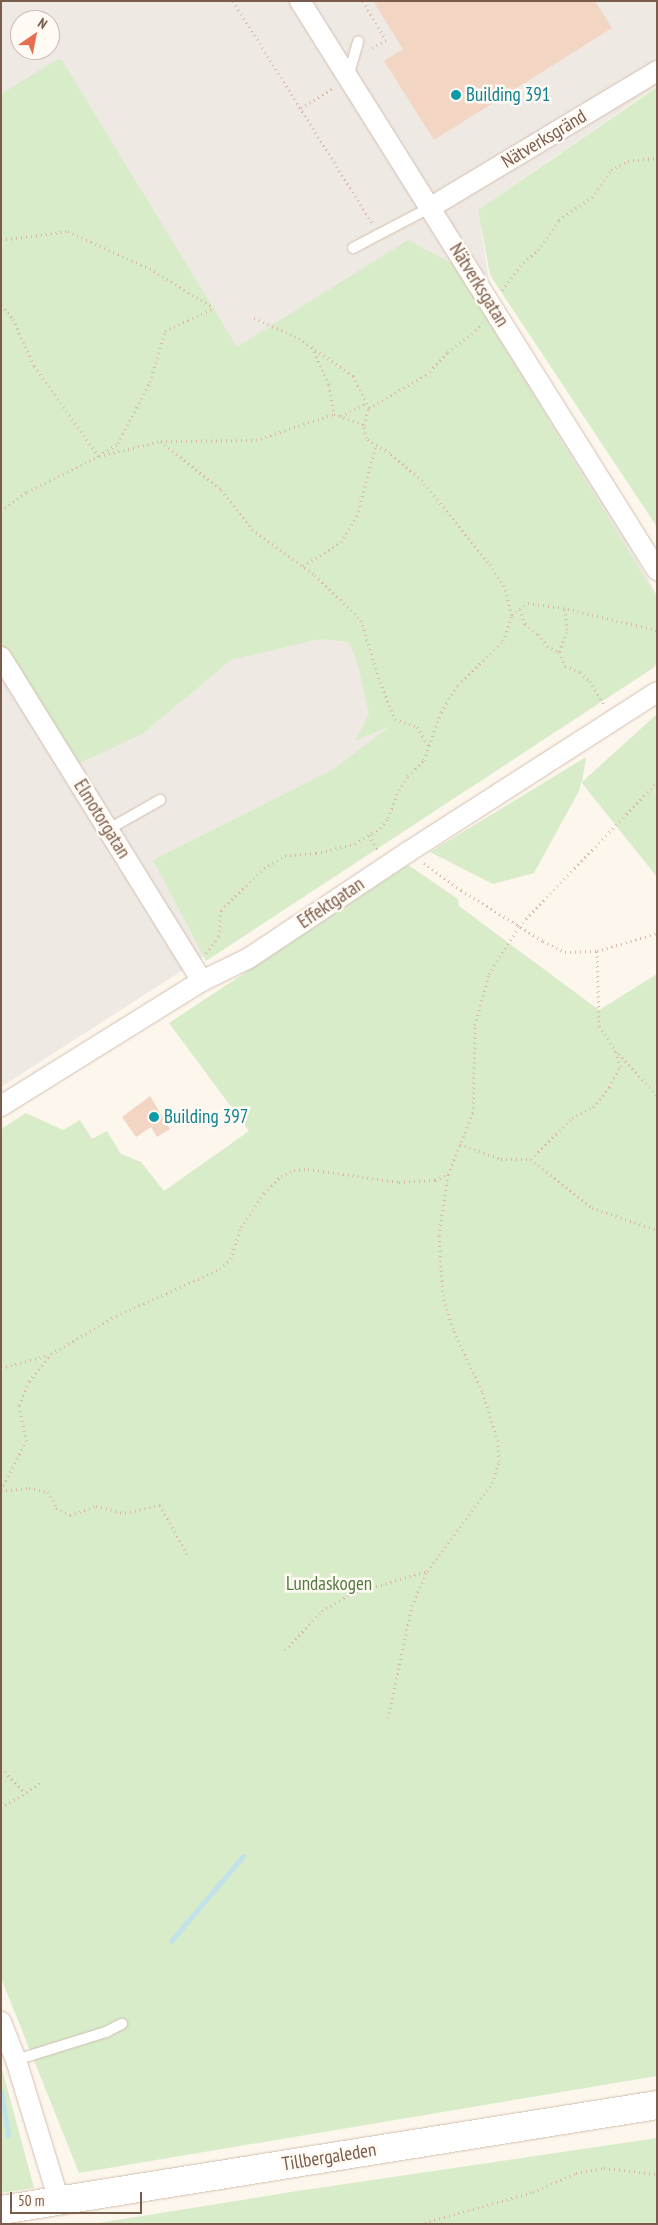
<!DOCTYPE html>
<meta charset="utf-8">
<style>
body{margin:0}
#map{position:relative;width:658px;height:2225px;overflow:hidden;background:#fdf6ec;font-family:"PT Sans Narrow",sans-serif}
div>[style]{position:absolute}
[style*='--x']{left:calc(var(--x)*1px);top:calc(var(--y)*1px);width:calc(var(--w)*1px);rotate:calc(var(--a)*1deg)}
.industrial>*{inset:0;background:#efe9e4}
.green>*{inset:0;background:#d8ecc9}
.stream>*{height:5px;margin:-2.5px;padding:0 2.5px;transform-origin:2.5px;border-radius:2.5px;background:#bfe3e8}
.building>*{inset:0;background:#f3d5c3}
.path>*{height:3px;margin-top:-1.5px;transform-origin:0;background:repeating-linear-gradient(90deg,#d9b8a5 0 1px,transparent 0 5px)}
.roads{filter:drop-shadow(0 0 1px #d1beb0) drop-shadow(0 0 1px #d1beb0)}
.service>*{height:10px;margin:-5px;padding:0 5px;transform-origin:5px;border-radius:5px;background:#fff}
.minor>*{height:20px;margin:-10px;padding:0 10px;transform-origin:10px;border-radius:10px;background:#fff}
.secondary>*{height:28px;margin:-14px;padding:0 14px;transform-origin:14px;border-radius:14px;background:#fff}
.dots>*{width:14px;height:14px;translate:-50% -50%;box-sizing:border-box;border:2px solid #fffaf3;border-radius:50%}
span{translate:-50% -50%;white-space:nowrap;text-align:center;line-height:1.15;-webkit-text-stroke:5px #fffaf3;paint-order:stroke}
.culture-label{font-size:19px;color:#0d838f}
.left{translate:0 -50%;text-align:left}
.street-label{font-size:19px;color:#7a5c4d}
.park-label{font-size:19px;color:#537a41}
.frame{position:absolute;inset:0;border:2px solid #7a5c4d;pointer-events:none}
.north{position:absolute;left:10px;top:10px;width:50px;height:50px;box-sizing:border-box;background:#fffaf3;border:1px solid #cabbb1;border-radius:50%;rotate:33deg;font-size:14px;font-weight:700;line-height:20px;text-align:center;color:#7a5c4d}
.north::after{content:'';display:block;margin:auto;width:18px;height:22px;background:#e76f51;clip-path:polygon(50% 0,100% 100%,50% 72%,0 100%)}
.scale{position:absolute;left:10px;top:2192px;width:132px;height:22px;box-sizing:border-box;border:2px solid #7a5c4d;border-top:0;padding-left:6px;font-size:15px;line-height:18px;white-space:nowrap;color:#7a5c4d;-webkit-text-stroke:4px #fffaf3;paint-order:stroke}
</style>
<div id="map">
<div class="industrial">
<i style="clip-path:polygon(evenodd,1px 1px,657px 1px,657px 86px,478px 210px,493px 305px,657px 595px,657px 663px,653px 668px,1px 1087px,1px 1px,20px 20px,50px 20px,50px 50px,20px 50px,20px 20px)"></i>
</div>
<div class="green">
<i style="clip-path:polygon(58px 59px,62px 60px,237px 347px,408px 240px,453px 264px,657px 597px,657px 663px,653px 668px,206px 961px,153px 860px,334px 769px,390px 726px,355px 741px,369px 714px,357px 662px,349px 642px,320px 639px,231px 660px,142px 734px,76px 765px,1px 646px,1px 94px)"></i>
<i style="clip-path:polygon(657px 87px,657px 527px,490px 275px,478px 210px)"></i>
<i style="clip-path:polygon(657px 714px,657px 877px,581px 782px,579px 791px,534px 873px,493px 884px,430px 852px,586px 757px,582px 782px)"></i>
<i style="clip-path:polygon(408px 865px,458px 899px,459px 906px,599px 1010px,657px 974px,657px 2076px,79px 2173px,1px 1978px,1px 1129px,26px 1113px,63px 1130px,80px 1120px,92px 1139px,107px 1131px,121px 1154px,141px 1162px,164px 1191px,249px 1131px,169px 1023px)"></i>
<i style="clip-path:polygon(1px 2065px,34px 2188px,1px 2193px)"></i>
<i style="clip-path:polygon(657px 2138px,657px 2224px,92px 2224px,291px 2192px)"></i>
</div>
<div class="stream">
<i style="--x:171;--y:1941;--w:111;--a:-49.7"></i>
<i style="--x:1;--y:2091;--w:45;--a:81"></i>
</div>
<div class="building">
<i style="clip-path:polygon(373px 1px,595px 1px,612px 28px,434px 140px,384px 61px,403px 49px)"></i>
<i style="clip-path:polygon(150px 1096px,170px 1129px,157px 1137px,151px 1127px,136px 1137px,122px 1117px)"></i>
</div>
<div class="path">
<i style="--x:233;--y:1;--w:262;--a:57.9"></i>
<i style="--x:363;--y:1;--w:45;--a:59.5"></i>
<i style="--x:386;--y:40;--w:20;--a:150"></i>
<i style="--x:301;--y:108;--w:38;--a:-32"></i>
<i style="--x:1;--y:240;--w:68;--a:-7.7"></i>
<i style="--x:68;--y:231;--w:95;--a:24.9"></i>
<i style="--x:154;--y:271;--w:70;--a:31.7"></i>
<i style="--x:502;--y:290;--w:30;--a:-53"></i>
<i style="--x:520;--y:266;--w:24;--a:-42"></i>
<i style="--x:538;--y:250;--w:37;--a:-55"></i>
<i style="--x:559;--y:220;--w:40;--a:-34.9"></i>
<i style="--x:592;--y:197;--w:33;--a:-55"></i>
<i style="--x:611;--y:170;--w:19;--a:-28"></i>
<i style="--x:628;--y:161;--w:29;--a:-6"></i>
<i style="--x:1;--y:305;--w:18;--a:49"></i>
<i style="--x:13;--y:319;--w:51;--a:65.9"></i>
<i style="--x:34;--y:366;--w:111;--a:54.2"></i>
<i style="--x:99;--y:456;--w:23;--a:-34"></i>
<i style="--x:118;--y:443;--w:69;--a:-62.3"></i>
<i style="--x:150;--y:382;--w:53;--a:-73.6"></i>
<i style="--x:165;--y:331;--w:54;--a:-25.1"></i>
<i style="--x:254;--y:318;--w:49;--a:24"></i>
<i style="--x:299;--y:338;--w:66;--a:35.1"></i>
<i style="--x:353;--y:376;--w:36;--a:63"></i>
<i style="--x:312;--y:347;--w:42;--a:65.9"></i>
<i style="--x:329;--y:385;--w:29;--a:80"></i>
<i style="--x:341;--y:416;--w:29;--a:-27"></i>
<i style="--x:161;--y:441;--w:77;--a:39.2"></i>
<i style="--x:221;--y:490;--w:50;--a:51.5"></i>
<i style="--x:252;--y:529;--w:78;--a:36.1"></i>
<i style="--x:315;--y:575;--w:64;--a:44.4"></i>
<i style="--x:361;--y:620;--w:65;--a:73"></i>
<i style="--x:380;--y:682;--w:40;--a:68"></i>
<i style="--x:395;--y:719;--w:23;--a:20"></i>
<i style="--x:417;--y:727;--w:22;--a:58"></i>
<i style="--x:1;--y:511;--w:32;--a:-36"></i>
<i style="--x:27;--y:492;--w:80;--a:-26.6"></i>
<i style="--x:99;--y:456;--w:64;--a:-13.6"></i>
<i style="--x:161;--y:441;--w:95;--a:-0.6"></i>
<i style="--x:256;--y:440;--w:82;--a:-18.4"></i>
<i style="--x:334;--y:414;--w:32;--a:20"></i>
<i style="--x:303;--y:566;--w:45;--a:-32.3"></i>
<i style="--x:341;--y:542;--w:31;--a:-58"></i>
<i style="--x:357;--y:516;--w:74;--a:-75.2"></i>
<i style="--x:520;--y:609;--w:16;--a:72"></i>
<i style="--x:525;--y:624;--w:16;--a:38"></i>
<i style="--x:538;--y:634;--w:15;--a:53"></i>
<i style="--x:547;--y:646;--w:13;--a:27"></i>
<i style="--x:565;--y:609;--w:23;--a:85"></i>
<i style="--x:567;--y:632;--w:22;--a:112"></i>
<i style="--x:559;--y:652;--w:15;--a:67"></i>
<i style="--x:565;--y:666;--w:16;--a:22"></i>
<i style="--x:580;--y:672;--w:13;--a:42"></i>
<i style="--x:590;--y:681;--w:27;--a:59"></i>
<i style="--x:512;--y:615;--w:20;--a:-37"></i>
<i style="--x:528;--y:603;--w:35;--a:8"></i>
<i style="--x:563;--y:608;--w:97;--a:13.2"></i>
<i style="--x:369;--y:835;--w:17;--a:59"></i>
<i style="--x:424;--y:863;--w:46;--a:36.1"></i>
<i style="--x:461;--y:890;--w:97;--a:31.9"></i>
<i style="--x:543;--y:941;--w:25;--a:27"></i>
<i style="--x:565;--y:952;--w:32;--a:-2"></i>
<i style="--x:597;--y:951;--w:63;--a:-16.7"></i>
<i style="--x:597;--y:951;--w:75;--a:88.5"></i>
<i style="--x:599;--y:1026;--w:29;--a:56"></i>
<i style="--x:615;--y:1050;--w:62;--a:47"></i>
<i style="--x:206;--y:953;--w:21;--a:-53"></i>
<i style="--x:219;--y:936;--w:26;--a:-86"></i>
<i style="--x:221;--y:910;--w:60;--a:-44.3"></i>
<i style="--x:264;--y:868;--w:24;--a:-30"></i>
<i style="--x:285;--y:856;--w:31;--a:-6"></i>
<i style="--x:316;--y:853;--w:40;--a:-13"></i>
<i style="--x:355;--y:844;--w:30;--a:-33"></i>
<i style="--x:380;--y:828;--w:13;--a:-51"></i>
<i style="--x:388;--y:818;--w:30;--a:-69"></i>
<i style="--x:399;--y:790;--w:17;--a:-57"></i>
<i style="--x:408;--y:776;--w:23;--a:-45"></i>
<i style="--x:424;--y:760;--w:51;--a:-70.5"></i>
<i style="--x:441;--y:712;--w:32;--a:-58"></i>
<i style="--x:458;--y:685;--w:63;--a:-44.4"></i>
<i style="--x:503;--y:641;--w:28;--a:-71"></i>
<i style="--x:512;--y:615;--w:30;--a:-105"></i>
<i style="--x:504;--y:586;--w:29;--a:-124"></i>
<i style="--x:488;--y:562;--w:104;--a:-129.2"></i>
<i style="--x:422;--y:481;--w:43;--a:-138.8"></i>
<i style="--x:390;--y:453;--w:28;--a:-148"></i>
<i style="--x:366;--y:438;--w:13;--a:-99"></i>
<i style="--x:364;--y:425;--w:18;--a:-74"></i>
<i style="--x:369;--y:408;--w:66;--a:-30.1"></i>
<i style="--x:426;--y:375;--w:32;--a:-46"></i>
<i style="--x:448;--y:352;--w:30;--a:-37"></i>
<i style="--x:472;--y:334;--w:15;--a:-48"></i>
<i style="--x:460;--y:1144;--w:44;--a:20.1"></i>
<i style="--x:501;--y:1159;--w:30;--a:0"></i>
<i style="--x:531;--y:1159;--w:58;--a:-45"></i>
<i style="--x:572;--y:1118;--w:24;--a:-28"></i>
<i style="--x:593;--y:1107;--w:26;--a:-51"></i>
<i style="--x:609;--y:1087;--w:23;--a:-61"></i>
<i style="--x:620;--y:1067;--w:18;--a:-106"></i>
<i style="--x:531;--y:1159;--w:78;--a:38.8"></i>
<i style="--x:592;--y:1208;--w:69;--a:18.7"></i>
<i style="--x:1;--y:1368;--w:50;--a:-15.2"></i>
<i style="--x:1;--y:1490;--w:55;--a:-63"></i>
<i style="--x:26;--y:1441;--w:37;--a:-101"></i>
<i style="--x:19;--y:1405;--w:26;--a:-67"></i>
<i style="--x:29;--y:1381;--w:35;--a:-51"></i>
<i style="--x:51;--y:1354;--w:75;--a:-30.3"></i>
<i style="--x:116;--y:1316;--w:114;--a:-24.3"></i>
<i style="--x:220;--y:1269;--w:15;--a:-42"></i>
<i style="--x:231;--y:1259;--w:34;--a:-73"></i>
<i style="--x:241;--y:1227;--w:41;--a:-55.9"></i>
<i style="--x:264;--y:1193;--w:24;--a:-45"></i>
<i style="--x:281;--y:1176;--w:14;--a:-25"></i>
<i style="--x:294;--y:1170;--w:14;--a:-4"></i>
<i style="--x:308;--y:1169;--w:92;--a:8.1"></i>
<i style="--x:399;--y:1182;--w:36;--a:-3"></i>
<i style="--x:435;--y:1180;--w:13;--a:-23"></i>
<i style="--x:1;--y:1491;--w:28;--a:-6"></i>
<i style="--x:29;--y:1488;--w:18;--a:13"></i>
<i style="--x:47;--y:1492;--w:10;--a:53"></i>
<i style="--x:53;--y:1500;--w:9;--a:69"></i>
<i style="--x:56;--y:1508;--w:16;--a:27"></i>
<i style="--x:70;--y:1515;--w:28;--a:-19"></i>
<i style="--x:96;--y:1506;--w:30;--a:14"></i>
<i style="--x:125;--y:1513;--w:36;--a:-13"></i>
<i style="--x:160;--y:1505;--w:58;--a:61.2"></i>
<i style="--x:285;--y:1650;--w:54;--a:-46.5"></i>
<i style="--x:322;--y:1611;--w:35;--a:-31"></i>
<i style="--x:352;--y:1593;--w:78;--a:-16.3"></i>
<i style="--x:388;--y:1718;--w:115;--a:-77.9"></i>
<i style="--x:412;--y:1606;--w:38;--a:-67"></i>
<i style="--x:427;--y:1571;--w:109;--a:-53.5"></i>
<i style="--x:492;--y:1483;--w:23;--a:-72"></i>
<i style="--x:499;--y:1461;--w:20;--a:-93"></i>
<i style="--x:498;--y:1441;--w:52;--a:-107.7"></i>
<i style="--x:482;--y:1391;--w:68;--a:-115.1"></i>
<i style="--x:453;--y:1329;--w:34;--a:-107"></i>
<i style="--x:443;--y:1296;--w:61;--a:-93.8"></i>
<i style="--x:439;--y:1235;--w:62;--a:-81.6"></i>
<i style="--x:448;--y:1174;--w:66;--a:-67.7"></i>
<i style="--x:473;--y:1113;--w:88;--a:-88.7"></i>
<i style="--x:475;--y:1025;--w:53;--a:-74.6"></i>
<i style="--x:489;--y:974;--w:57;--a:-58"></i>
<i style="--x:519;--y:926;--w:199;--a:-46.2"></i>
<i style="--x:1;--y:1768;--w:33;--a:46"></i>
<i style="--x:1;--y:1808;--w:47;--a:-32"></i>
<i style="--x:420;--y:2224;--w:117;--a:-15.8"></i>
<i style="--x:533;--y:2192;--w:47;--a:-23.8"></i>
<i style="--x:576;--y:2173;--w:28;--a:-10"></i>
<i style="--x:604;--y:2168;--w:53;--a:6.5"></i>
</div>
<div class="roads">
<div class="service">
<i style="--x:348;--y:77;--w:37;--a:-74"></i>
<i style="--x:353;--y:248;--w:88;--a:-27.7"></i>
<i style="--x:109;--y:829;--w:59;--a:-29.6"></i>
<i style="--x:16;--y:2060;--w:94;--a:-17.3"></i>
<i style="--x:106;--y:2032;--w:18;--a:-27"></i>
</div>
<div class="minor">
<i style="--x:300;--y:1;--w:672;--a:57.9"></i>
<i style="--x:431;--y:207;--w:264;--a:-31"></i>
<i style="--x:1;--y:657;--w:381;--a:58.2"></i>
<i style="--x:1;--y:1106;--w:237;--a:-31.9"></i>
<i style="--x:202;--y:981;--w:52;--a:-26.1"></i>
<i style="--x:249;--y:958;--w:191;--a:-33.7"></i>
<i style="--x:408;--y:852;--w:296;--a:-32.7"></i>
<i style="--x:1;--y:2022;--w:41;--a:68.5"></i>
<i style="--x:16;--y:2060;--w:147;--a:73"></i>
</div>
<div class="secondary">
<i style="--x:1;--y:2210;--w:664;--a:-9.09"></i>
</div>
</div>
<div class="dots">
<i style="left:456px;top:95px;background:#0f9aa8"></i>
<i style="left:154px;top:1117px;background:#0f9aa8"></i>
</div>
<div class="culture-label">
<span class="left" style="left:466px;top:95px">Building 391</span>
<span class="left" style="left:164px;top:1117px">Building 397</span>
</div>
<div class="street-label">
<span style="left:544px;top:139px;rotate:-31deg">Nätverksgränd</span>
<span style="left:479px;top:285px;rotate:58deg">Nätverksgatan</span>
<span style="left:102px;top:819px;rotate:58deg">Elmotorgatan</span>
<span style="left:331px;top:903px;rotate:-34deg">Effektgatan</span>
<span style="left:329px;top:2157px;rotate:-9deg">Tillbergaleden</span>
</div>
<div class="park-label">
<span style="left:329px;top:1584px">Lundaskogen</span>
</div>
<div class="frame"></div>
<div class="north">N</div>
<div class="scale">50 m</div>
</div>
